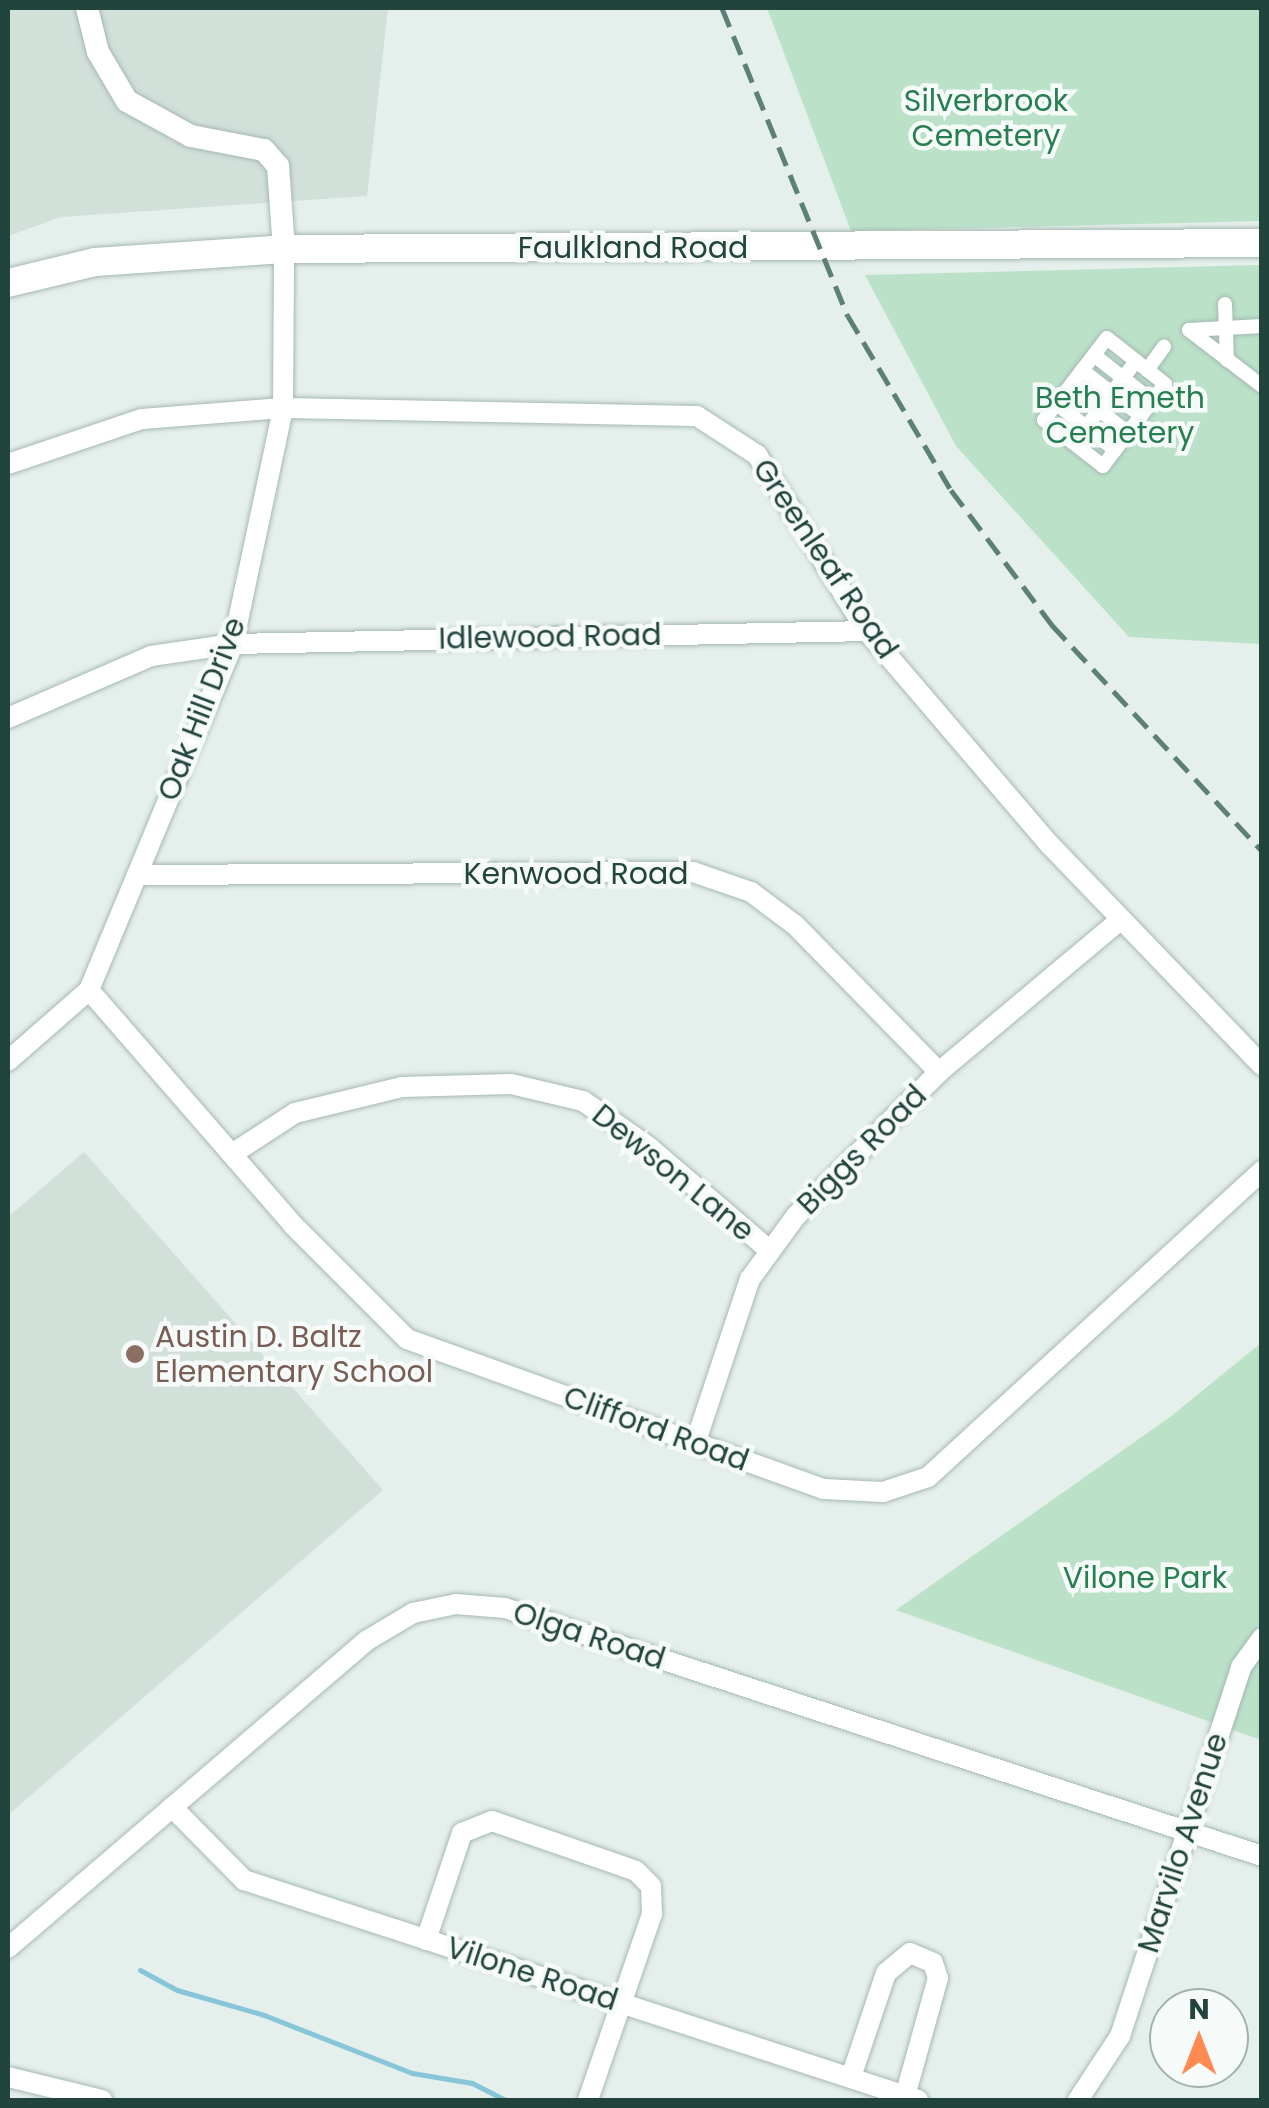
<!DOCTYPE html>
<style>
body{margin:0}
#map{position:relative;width:1269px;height:2108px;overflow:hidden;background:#e5efeb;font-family:Poppins,sans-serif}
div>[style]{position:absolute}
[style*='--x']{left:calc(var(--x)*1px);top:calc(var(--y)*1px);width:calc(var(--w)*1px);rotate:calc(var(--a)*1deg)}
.built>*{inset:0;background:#d2e0da}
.green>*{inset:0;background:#bbe2c9}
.stream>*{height:5px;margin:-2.5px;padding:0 2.5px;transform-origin:2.5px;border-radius:2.5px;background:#87c6d9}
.roads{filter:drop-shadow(0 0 2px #a6b8b3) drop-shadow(0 0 2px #a6b8b3)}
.pedestrian>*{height:14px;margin:-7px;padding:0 7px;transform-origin:7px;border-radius:7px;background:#fff}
.minor>*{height:20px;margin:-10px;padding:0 10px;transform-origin:10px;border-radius:10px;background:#fff}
.tertiary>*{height:22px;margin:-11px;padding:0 11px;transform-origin:11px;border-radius:11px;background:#fff}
.secondary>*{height:28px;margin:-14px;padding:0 14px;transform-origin:14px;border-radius:14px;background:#fff}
.rail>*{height:5px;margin-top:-2.5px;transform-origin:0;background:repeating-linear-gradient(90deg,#5c7f78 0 20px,transparent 0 30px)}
.dots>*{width:28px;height:28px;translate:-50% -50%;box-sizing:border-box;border:5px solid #f6fbf9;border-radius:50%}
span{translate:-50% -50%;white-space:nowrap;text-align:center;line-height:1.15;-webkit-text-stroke:9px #f6fbf9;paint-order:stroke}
.park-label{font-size:30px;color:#267f50}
.street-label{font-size:30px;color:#21443d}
.education-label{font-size:30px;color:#785e54}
.left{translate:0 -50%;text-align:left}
.frame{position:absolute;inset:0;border:10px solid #21443d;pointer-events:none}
.north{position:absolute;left:1149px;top:1988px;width:100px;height:100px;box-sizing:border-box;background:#f6fbf9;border:2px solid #a1b2ae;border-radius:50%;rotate:0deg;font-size:28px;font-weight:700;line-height:40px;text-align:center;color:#21443d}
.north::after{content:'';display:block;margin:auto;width:35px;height:45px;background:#ff8b53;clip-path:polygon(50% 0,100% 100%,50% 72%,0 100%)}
</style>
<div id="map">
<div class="built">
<i style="clip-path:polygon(8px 8px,388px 8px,367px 196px,61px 217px,8px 236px)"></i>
<i style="clip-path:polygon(84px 1152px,383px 1490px,8px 1815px,8px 1217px)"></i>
</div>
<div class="green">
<i style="clip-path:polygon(767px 8px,1261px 8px,1261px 221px,851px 231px)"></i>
<i style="clip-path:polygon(1261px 265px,1261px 644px,1129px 637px,956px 446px,865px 275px)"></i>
<i style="clip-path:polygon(1261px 1343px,1261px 1740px,896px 1610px,1170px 1417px)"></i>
</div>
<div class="stream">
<i style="--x:140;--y:1970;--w:42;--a:28.4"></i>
<i style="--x:177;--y:1990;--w:91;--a:16"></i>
<i style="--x:264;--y:2015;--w:159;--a:21.4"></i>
<i style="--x:412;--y:2073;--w:61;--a:9.5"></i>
<i style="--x:472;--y:2083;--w:38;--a:27"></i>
</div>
<div class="roads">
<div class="pedestrian">
<i style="--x:1225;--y:304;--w:56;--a:88"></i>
<i style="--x:1189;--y:330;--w:92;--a:37.5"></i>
<i style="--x:1189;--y:330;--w:73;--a:-3.1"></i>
<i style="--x:1107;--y:338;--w:74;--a:38.4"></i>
<i style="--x:1165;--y:384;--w:103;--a:127.1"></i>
<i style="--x:1103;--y:466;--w:75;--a:-142.1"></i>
<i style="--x:1044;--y:420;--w:103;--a:-52.5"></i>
<i style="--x:1094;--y:355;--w:74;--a:38.4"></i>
<i style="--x:1082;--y:370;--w:75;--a:37.9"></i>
<i style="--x:1147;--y:370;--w:29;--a:-54"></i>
<i style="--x:1070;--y:387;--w:74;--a:38.4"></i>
<i style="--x:1057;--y:404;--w:74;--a:38.4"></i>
<i style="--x:1074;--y:443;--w:103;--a:-52.9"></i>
</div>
<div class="minor">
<i style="--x:8;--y:464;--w:141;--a:-18.6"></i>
<i style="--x:142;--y:419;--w:141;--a:-4.5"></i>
<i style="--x:283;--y:408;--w:414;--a:1.1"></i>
<i style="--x:697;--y:416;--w:72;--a:33"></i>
<i style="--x:757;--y:455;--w:208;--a:58"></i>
<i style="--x:867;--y:631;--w:282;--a:49.5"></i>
<i style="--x:1050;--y:845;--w:306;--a:46.1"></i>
<i style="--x:8;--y:718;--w:156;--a:-23.4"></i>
<i style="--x:151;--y:656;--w:83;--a:-8.3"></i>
<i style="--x:233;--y:644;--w:634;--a:-1.17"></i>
<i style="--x:137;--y:875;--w:556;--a:-0.31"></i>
<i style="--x:693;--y:872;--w:61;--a:19"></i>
<i style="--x:751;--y:892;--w:55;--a:36.9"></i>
<i style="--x:795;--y:925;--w:206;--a:45.6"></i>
<i style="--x:89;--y:990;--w:311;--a:49"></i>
<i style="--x:293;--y:1225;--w:161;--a:45"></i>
<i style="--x:407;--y:1339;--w:443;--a:19.8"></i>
<i style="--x:824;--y:1489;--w:59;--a:2.9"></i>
<i style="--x:883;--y:1492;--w:47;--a:-18.4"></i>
<i style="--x:928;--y:1477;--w:453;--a:-42.5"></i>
<i style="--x:8;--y:1061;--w:108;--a:-41.2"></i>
<i style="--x:89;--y:990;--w:375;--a:-67.4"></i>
<i style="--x:233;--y:644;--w:241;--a:-78"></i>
<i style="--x:283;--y:408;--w:159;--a:-89.6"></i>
<i style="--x:232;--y:1154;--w:75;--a:-33.1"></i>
<i style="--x:295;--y:1113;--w:110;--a:-13.7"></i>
<i style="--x:402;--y:1087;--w:109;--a:-1.6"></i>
<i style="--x:511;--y:1084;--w:74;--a:13.3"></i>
<i style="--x:583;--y:1101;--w:82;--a:35"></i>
<i style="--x:650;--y:1148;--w:157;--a:40.6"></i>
<i style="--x:695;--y:1444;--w:174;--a:-71.6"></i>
<i style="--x:750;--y:1279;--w:78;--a:-53.9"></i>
<i style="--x:796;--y:1216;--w:203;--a:-45.2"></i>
<i style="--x:939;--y:1072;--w:236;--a:-40"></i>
<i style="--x:172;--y:1807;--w:103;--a:45.4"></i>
<i style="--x:244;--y:1880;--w:709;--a:18.08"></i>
<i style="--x:426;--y:1940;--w:113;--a:-71.4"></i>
<i style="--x:462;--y:1833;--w:32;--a:-22"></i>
<i style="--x:492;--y:1821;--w:152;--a:19.1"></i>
<i style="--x:636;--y:1871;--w:21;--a:45"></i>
<i style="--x:651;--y:1886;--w:28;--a:88"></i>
<i style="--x:652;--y:1914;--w:197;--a:109"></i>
<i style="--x:8;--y:1948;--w:472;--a:-40.6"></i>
<i style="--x:366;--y:1641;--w:55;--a:-30.8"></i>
<i style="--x:413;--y:1613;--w:44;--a:-11.8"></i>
<i style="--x:456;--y:1604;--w:49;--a:4.7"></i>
<i style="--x:505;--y:1608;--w:797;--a:18.14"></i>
<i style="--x:8;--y:2077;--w:97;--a:13.7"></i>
<i style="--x:851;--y:2077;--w:110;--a:-71.4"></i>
<i style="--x:886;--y:1973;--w:31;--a:-40"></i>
<i style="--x:910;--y:1953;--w:25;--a:23"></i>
<i style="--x:933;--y:1963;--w:16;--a:72"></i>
<i style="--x:938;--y:1978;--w:123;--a:105.6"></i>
<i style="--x:1078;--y:2100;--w:77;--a:-56.7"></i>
<i style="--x:1120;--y:2036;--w:388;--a:-71.8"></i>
<i style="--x:1241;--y:1667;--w:36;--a:-54"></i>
</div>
<div class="tertiary">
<i style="--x:87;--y:8;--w:45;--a:76"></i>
<i style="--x:98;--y:52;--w:57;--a:59.4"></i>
<i style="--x:127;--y:101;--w:73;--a:28.7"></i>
<i style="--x:191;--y:136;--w:74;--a:10.9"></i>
<i style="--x:264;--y:150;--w:21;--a:49"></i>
<i style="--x:278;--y:166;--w:83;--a:85.9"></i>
</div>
<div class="secondary">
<i style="--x:8;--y:283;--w:89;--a:-13.6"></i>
<i style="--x:95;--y:262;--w:189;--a:-3.9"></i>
<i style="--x:284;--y:249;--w:978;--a:-0.35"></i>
</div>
</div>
<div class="rail">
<i style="--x:722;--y:8;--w:333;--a:67.8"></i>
<i style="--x:848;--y:316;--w:202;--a:59.4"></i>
<i style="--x:951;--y:490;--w:169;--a:53.2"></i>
<i style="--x:1052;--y:625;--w:309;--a:47.1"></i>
</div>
<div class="dots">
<i style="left:135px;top:1354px;background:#8d6e63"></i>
</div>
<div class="park-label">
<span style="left:986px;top:118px">Silverbrook<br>Cemetery</span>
<span style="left:1120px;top:415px">Beth Emeth<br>Cemetery</span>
<span style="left:1145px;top:1578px">Vilone Park</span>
</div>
<div class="street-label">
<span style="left:633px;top:248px">Faulkland Road</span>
<span style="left:825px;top:559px;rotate:56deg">Greenleaf Road</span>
<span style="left:550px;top:637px;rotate:-1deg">Idlewood Road</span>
<span style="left:202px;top:709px;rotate:-69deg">Oak Hill Drive</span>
<span style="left:576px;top:874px">Kenwood Road</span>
<span style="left:862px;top:1150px;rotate:-45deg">Biggs Road</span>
<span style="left:673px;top:1173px;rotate:39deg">Dewson Lane</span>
<span style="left:656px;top:1429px;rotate:20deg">Clifford Road</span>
<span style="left:589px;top:1636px;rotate:18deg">Olga Road</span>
<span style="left:1183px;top:1843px;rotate:-72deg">Marvilo Avenue</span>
<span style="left:532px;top:1974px;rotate:18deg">Vilone Road</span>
</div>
<div class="education-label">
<span class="left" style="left:155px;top:1354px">Austin D. Baltz<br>Elementary School</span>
</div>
<div class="frame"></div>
<div class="north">N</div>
</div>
